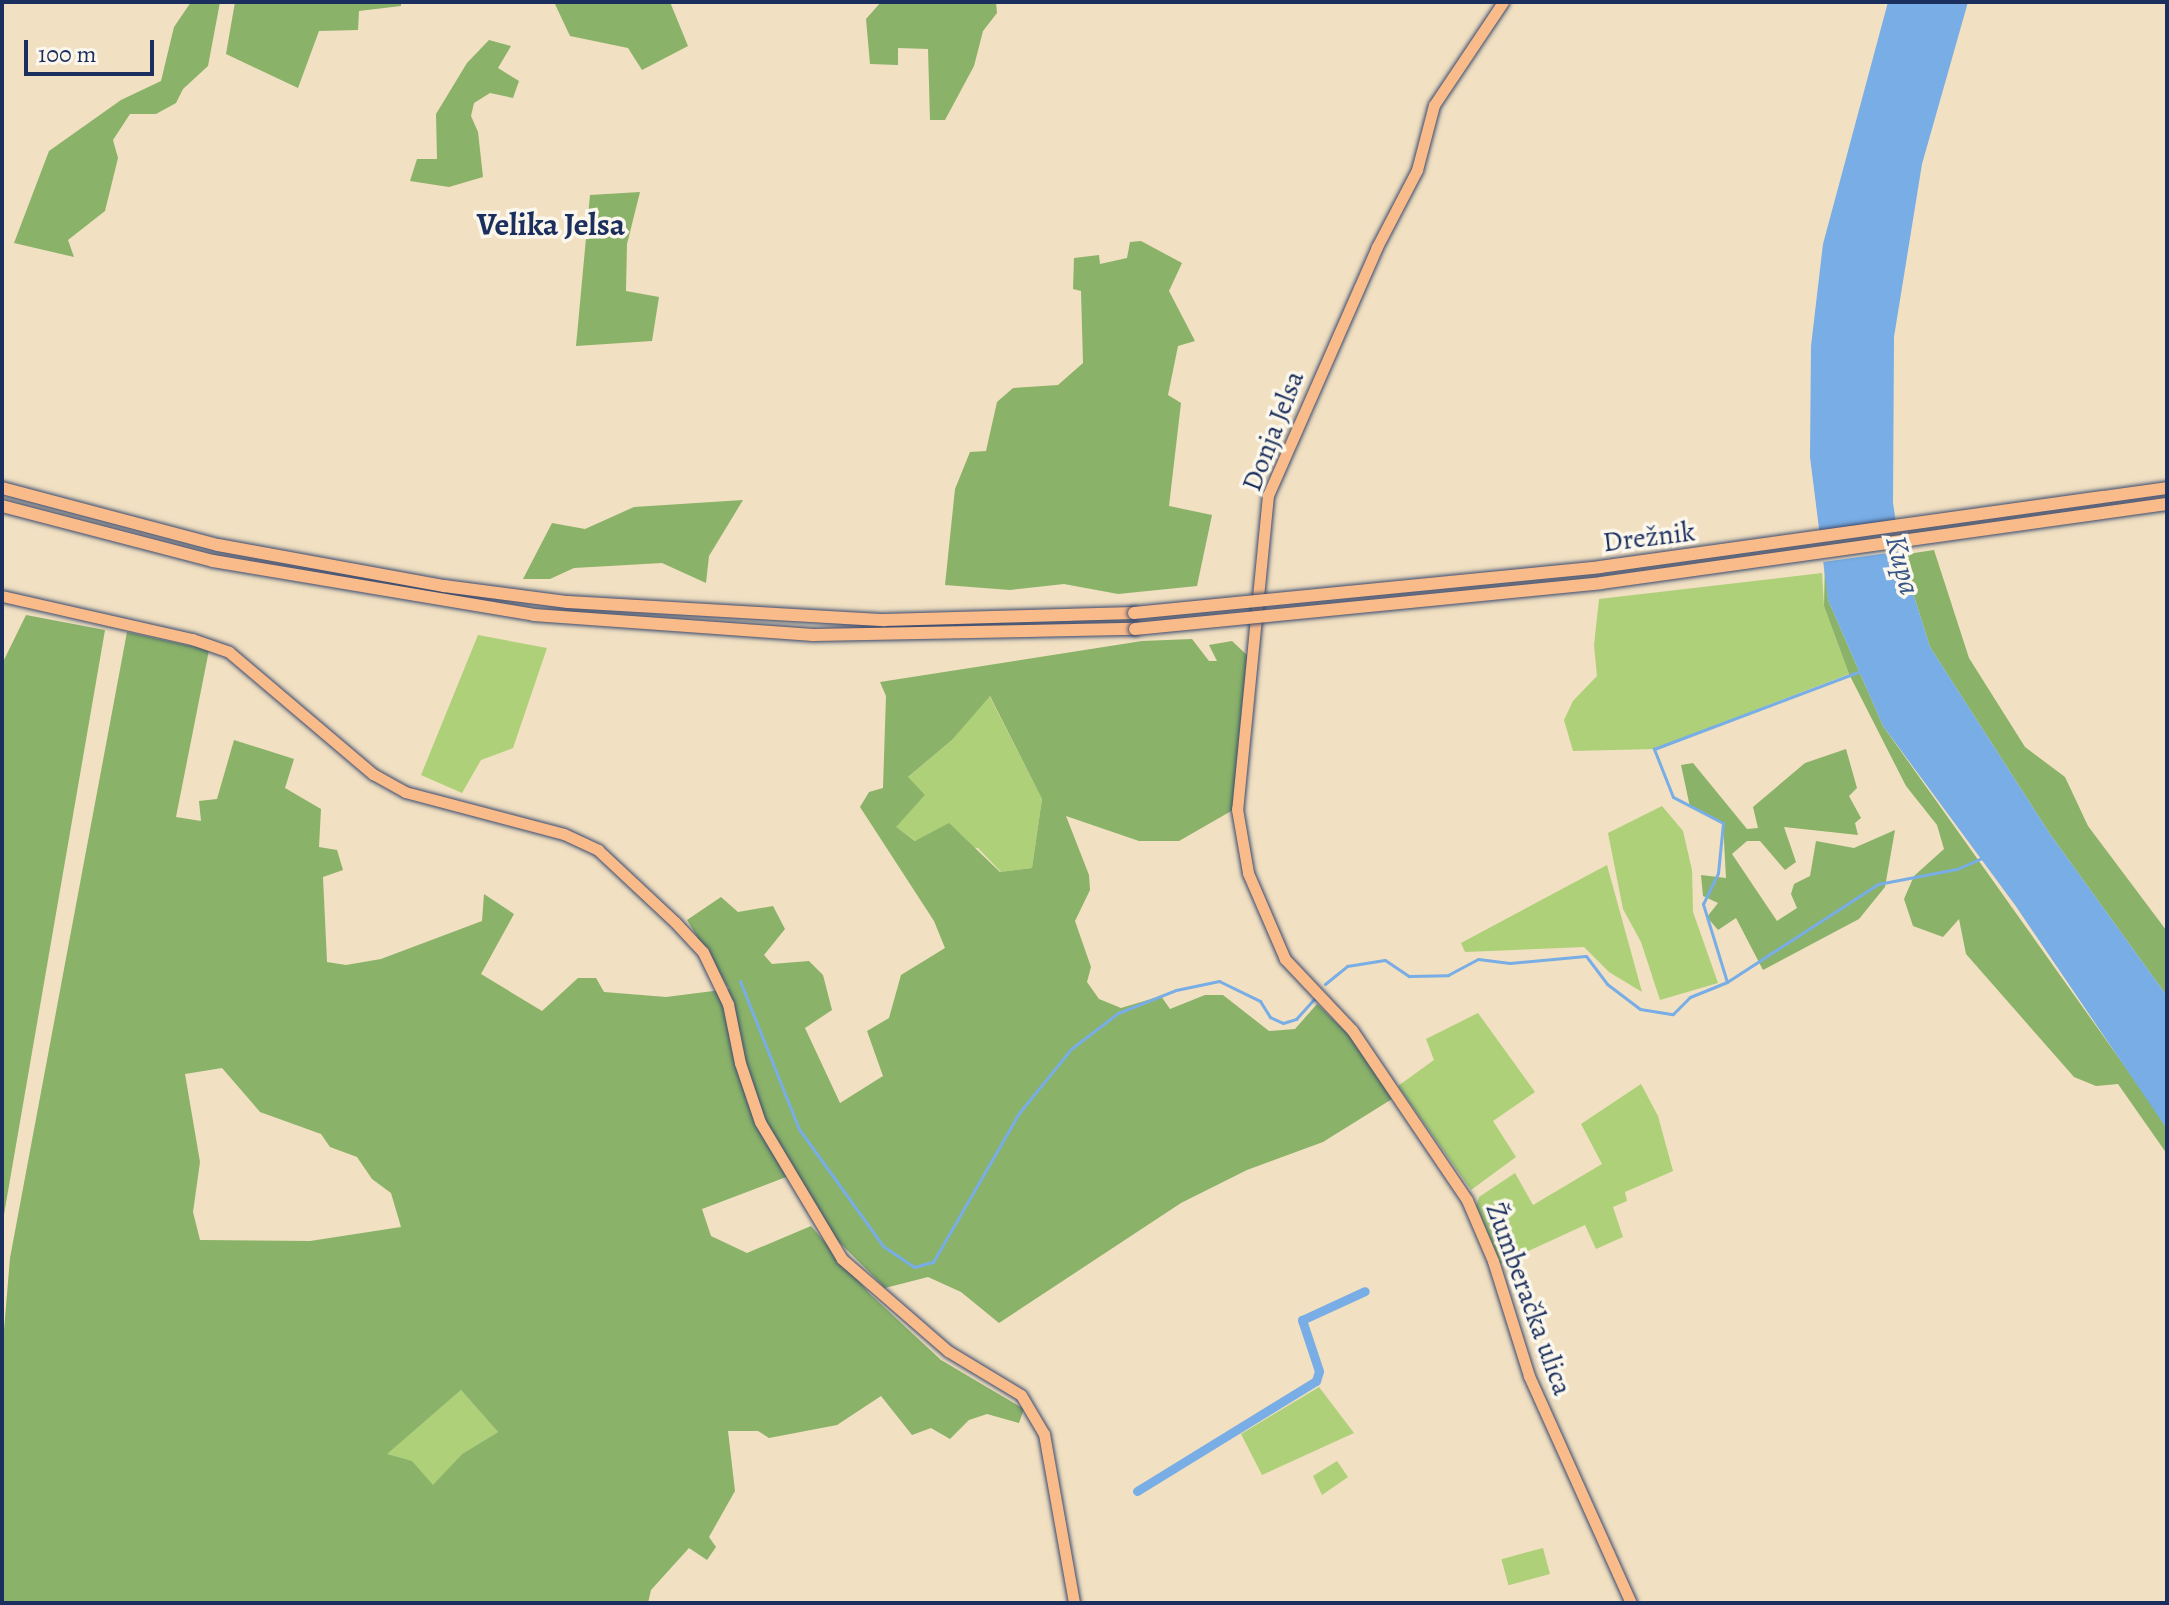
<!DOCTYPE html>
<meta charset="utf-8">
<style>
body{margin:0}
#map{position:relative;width:2169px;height:1605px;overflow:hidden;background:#f1e0c1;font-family:Alegreya,serif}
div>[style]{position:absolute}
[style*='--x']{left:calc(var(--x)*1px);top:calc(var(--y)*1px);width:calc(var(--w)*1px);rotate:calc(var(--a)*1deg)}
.green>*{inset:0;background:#add079;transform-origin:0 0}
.forest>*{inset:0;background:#8ab269}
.water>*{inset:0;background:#78ade5}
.pier>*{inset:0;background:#f1e0c1;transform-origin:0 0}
.stream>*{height:3px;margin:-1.5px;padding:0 1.5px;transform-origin:1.5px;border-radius:1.5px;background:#78ade5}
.canal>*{height:9px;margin:-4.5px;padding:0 4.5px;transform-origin:4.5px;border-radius:4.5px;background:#78ade5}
.roads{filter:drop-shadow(0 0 2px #3b4a6d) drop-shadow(0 0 2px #3b4a6d)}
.major>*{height:11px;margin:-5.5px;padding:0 5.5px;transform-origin:5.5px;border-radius:5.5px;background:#fabb8b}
.highway>*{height:12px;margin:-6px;padding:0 6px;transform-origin:6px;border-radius:6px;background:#fabb8b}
.bridges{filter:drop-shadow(0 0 2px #3b4a6d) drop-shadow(0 0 2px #3b4a6d)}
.highway-bridge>*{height:12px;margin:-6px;padding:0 6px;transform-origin:6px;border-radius:6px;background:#fabb8b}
span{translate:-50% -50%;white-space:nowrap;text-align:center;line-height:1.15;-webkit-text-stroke:7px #fbf7ec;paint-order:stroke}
.street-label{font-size:28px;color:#1b2f5e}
.water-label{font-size:30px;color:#375586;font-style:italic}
.quarter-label{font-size:32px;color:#1b2f5e;font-weight:700}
.frame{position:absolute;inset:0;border:4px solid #1b2f5e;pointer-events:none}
.scale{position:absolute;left:24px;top:40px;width:130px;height:36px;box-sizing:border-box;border:4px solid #1b2f5e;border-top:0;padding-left:10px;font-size:24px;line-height:28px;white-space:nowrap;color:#1b2f5e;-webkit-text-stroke:6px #fbf7ec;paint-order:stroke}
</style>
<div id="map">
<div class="green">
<i style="clip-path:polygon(1822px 573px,1824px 606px,1849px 674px,1654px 749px,1573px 751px,1564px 720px,1573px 701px,1597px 676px,1594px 645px,1599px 599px)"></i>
<i style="clip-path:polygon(478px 635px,547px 648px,513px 748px,481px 760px,462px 793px,421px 775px)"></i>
<i style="clip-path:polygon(989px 695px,1042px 799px,1032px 868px,1001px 872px,978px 848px,916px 841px,895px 827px,925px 795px,907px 778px,952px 740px)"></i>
<i style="clip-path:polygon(1662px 806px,1683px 831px,1692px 870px,1693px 912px,1718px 983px,1660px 1000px,1641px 942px,1623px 909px,1608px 833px)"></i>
<i style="clip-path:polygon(1607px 865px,1642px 992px,1609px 972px,1584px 947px,1465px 952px,1461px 943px)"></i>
<i style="clip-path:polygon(1478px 1013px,1535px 1092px,1493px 1121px,1516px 1157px,1471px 1190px,1398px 1086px,1434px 1060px,1426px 1039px)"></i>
<i style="clip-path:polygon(1641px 1084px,1658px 1116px,1673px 1171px,1625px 1192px,1627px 1201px,1613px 1207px,1623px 1237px,1596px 1249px,1585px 1225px,1500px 1264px,1476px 1206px,1479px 1197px,1515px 1173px,1533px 1205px,1602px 1164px,1581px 1124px)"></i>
<i style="clip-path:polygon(1319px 1387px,1354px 1433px,1262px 1475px,1241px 1434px)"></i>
<i style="clip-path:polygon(461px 1390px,498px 1432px,462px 1454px,433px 1486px,412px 1462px,386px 1454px)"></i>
<i style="clip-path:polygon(1337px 1461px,1348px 1477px,1322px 1495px,1313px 1476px)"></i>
<i style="left:1543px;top:1548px;width:27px;height:43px;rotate:75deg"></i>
</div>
<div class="forest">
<i style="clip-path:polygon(191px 2px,220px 2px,208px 66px,183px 89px,176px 103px,156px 114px,130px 114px,113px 140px,118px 158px,105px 211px,68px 240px,74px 257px,14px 243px,49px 151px,121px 100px,161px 81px,174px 27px)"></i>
<i style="clip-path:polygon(235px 2px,401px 2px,401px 6px,359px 11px,358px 30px,319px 31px,298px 88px,226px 54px)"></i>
<i style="clip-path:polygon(554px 2px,670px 2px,688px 46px,642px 70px,628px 48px,570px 36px)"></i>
<i style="clip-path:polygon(881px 2px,996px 2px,997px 13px,983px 31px,974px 66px,945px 120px,930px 120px,928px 49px,898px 48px,898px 65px,870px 64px,866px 19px)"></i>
<i style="clip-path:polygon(489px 40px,511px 46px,498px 68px,519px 81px,513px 98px,490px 93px,474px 103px,471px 116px,478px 132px,483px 177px,449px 187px,410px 181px,417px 159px,437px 159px,436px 114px,467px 63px)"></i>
<i style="clip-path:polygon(640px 192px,627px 244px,626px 291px,659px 297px,652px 341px,576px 346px,590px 195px)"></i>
<i style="clip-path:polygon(1141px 241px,1182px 263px,1169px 291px,1195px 341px,1178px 346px,1168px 395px,1181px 403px,1169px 506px,1212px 515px,1197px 586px,1118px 594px,1064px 584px,1010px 590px,945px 585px,955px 489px,970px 452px,986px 451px,997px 402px,1013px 388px,1058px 385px,1083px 363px,1081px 291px,1073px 289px,1074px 258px,1099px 255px,1100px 264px,1127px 258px,1130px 242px)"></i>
<i style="clip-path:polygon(743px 500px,709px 556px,706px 583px,662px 563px,574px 568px,550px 579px,523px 579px,552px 523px,585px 529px,634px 507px)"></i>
<i style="clip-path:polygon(1934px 550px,1969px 658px,2025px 747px,2065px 777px,2088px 826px,2166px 930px,2167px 996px,2050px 834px,1930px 647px,1901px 555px)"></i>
<i style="clip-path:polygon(1825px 560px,1828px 600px,1883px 726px,2148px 1099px,2167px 1129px,2167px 1154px,2118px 1084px,2096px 1086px,2074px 1077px,1966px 954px,1959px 919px,1943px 937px,1913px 926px,1904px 899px,1914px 876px,1944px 849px,1937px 825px,1906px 786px,1849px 674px,1824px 606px)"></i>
<i style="clip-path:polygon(26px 615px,105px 630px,2px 1226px,2px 664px)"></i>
<i style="clip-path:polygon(evenodd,127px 632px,209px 650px,176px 817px,201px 821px,199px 801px,217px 799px,234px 740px,294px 759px,285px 788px,321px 809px,319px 847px,337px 850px,343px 870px,323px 877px,327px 962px,346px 965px,381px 959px,482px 921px,484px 894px,514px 914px,481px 974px,542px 1011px,578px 978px,596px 978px,604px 992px,666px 997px,729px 989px,687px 920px,721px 897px,738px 912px,773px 906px,785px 929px,764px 955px,772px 964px,809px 961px,823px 975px,832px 1010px,805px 1028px,840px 1103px,883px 1076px,867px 1031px,889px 1018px,901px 975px,945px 948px,934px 921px,860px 807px,869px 792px,883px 788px,886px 696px,880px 682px,1142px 641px,1192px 639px,1209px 661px,1217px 661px,1209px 645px,1232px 641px,1248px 656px,1233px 810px,1179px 841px,1139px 841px,1066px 816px,1089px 875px,1090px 890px,1075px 921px,1091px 967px,1087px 982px,1099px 999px,1121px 1008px,1161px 996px,1170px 1009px,1205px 995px,1223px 995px,1269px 1031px,1295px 1029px,1317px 1004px,1351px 1037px,1392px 1099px,1323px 1142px,1247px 1170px,1181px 1203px,999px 1323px,961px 1292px,928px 1277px,885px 1288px,833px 1236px,794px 1174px,702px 1209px,711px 1236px,747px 1253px,811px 1226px,870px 1294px,941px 1360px,1024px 1409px,1019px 1423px,987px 1414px,969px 1420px,950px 1439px,931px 1428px,912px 1435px,881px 1396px,837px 1425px,769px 1438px,758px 1431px,728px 1431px,735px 1491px,709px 1537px,716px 1547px,707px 1560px,689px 1548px,651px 1590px,648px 1603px,2px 1603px,2px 1354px,10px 1258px,127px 632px,990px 696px,1042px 799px,1032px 868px,1000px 872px,949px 823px,915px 841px,896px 827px,925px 795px,908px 777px,952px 740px,990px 696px,127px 632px,222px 1068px,260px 1112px,321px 1134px,330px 1147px,357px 1157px,372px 1179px,391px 1193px,401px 1227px,310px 1241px,200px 1240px,193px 1212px,200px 1162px,185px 1074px,222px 1068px,127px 632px,461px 1390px,498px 1432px,462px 1454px,433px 1485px,412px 1461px,387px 1454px,461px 1390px)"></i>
<i style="clip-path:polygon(1846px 749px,1857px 788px,1849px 796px,1861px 818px,1855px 823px,1858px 835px,1784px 827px,1796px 862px,1785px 870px,1760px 841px,1747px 841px,1732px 854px,1777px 921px,1797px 908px,1791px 894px,1794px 884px,1810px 876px,1816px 841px,1854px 848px,1895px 830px,1885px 887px,1859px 919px,1763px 970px,1736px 918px,1718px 930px,1707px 917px,1718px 903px,1703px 896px,1701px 875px,1726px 878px,1723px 823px,1690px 807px,1681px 765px,1693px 763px,1747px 829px,1758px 828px,1753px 807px,1805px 763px)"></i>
</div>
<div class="water">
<i style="clip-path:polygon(1888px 2px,1968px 2px,1922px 164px,1894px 337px,1893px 503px,1901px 555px,1930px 647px,2050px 834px,2167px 996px,2167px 1129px,2015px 905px,1883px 726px,1828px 600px,1810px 457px,1811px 346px,1823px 244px)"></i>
</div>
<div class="pier">
<i style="left:1900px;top:522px;width:29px;height:89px;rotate:82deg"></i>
</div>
<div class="stream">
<i style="--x:740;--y:981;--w:159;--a:68.3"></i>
<i style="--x:799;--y:1129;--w:144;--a:54.3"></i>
<i style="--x:883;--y:1246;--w:37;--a:34"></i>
<i style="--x:914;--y:1267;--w:20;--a:-15"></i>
<i style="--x:933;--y:1262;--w:172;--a:-60"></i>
<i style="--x:1019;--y:1113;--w:82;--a:-50.9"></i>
<i style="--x:1071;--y:1049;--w:59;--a:-37.5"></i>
<i style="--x:1118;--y:1013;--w:62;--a:-21.6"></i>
<i style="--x:1176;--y:990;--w:44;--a:-11.8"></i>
<i style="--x:1219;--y:981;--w:46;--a:26"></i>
<i style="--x:1260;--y:1001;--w:19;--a:58"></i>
<i style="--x:1270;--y:1017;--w:14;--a:25"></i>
<i style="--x:1283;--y:1023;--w:14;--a:-17"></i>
<i style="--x:1296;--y:1019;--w:27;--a:-48"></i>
<i style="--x:1727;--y:982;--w:180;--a:-33"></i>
<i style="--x:1878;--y:884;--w:80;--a:-10.8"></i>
<i style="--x:1957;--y:869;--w:27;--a:-24"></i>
<i style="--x:1325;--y:984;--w:28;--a:-39"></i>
<i style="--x:1347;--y:966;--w:38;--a:-9"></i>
<i style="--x:1385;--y:960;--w:29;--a:34"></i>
<i style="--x:1409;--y:976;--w:39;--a:-1"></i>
<i style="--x:1448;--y:975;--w:34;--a:-28"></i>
<i style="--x:1478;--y:959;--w:32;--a:7"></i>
<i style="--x:1510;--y:963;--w:76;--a:-5.3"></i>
<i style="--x:1586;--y:956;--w:35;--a:53"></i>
<i style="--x:1607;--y:984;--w:41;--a:37.1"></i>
<i style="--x:1640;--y:1009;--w:33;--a:9"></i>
<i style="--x:1673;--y:1014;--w:24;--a:-45"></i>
<i style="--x:1690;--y:997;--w:40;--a:-22"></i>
<i style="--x:1727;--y:982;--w:82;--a:-107.1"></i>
<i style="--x:1703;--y:904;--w:34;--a:-64"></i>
<i style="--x:1718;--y:873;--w:50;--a:-84.3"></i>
<i style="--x:1723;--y:823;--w:56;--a:-152.5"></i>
<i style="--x:1673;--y:797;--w:52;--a:-111.6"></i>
<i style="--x:1654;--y:749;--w:220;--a:-20.7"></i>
</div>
<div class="canal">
<i style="--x:1137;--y:1491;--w:210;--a:-31.6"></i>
<i style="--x:1316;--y:1381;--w:10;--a:-73"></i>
<i style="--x:1319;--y:1371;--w:54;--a:-108.4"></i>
<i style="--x:1302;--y:1320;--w:69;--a:-24.7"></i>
</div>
<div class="roads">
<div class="major">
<i style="--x:1503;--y:2;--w:124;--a:123.8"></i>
<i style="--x:1434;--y:105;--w:67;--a:104.7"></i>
<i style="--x:1417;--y:170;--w:87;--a:117.5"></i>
<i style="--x:1377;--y:247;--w:271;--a:113.7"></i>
<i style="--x:1268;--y:495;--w:316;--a:95.6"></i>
<i style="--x:1237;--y:809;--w:65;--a:80.2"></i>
<i style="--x:1248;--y:873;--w:94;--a:66.7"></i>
<i style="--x:1285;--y:959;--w:98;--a:46.7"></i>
<i style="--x:1352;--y:1030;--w:205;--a:55.9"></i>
<i style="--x:1467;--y:1200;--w:66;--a:66.9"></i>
<i style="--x:1493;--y:1261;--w:121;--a:72.6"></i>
<i style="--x:1529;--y:1376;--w:249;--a:65.8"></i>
<i style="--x:2;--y:596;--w:195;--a:12.8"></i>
<i style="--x:192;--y:639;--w:39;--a:19"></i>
<i style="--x:229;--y:652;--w:189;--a:40.3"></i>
<i style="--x:373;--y:774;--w:37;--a:29"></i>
<i style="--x:405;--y:792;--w:164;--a:14.8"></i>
<i style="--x:564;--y:834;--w:38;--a:25"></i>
<i style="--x:598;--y:850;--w:105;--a:43.1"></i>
<i style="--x:675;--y:922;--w:41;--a:47"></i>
<i style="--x:703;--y:952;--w:58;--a:64.3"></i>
<i style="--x:728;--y:1004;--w:60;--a:78.5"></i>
<i style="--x:740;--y:1063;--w:62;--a:71.3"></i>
<i style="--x:760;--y:1122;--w:160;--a:59.1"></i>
<i style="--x:842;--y:1259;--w:140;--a:41"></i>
<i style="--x:948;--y:1351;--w:85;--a:31.1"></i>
<i style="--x:1021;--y:1395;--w:45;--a:59.5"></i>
<i style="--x:1044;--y:1434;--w:172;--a:79.9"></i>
</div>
<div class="highway">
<i style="--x:2;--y:488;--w:223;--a:14.8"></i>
<i style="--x:218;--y:545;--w:230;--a:10.3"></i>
<i style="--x:444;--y:586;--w:125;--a:7.4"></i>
<i style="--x:568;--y:602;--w:317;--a:3.3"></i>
<i style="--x:884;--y:620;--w:250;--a:-1.6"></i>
<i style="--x:2;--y:506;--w:218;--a:14.6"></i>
<i style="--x:213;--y:561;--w:326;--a:9.5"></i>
<i style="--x:534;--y:615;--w:280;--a:4.1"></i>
<i style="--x:813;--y:635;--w:322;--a:-1.1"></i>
</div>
</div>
<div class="bridges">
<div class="highway-bridge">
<i style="--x:1134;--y:613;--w:468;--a:-5.6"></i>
<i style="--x:1600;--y:567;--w:572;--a:-7.93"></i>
<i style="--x:1135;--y:629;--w:468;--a:-5.6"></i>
<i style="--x:1601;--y:583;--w:571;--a:-7.95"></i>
</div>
</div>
<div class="street-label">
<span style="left:1273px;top:431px;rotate:-69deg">Donja Jelsa</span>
<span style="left:1649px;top:537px;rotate:-7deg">Drežnik</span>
<span style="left:1529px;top:1299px;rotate:70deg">Žumberačka ulica</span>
</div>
<div class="water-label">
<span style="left:1903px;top:565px;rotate:75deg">Kupa</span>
</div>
<div class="quarter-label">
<span style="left:551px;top:224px">Velika Jelsa</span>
</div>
<div class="frame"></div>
<div class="scale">100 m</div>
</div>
